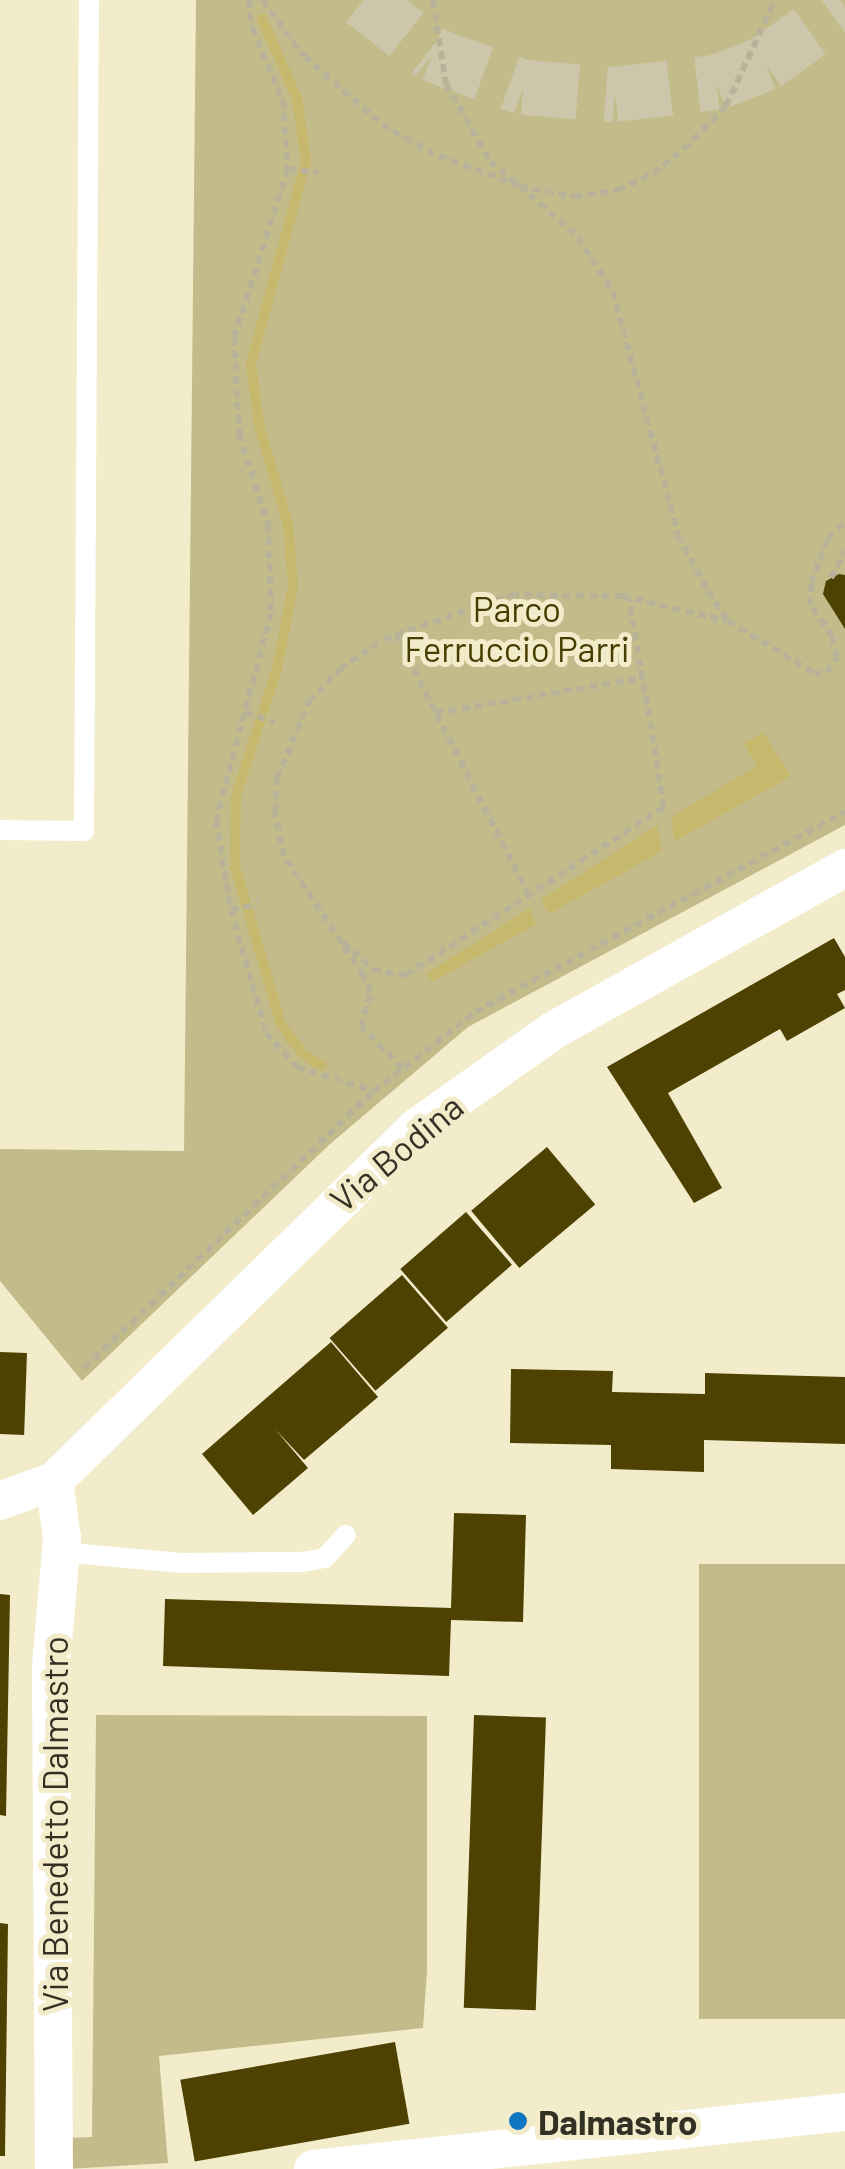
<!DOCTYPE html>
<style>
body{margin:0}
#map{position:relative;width:845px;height:2169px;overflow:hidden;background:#f2eccb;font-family:Barlow,sans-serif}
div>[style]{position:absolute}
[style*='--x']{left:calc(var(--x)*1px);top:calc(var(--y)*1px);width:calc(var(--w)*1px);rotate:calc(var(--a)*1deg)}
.green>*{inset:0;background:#c4bb8a;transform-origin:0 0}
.water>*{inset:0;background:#c6b86d}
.stream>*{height:10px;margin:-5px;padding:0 5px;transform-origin:5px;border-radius:5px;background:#c6b86d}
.building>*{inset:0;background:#4d4202;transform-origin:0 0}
.trunk-tunnel>*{height:55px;margin-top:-27.5px;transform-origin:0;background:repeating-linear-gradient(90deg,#ccc7aa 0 55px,transparent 0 83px)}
.path>*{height:6px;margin-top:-3px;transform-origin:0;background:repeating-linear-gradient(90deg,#b8b398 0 8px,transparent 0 13px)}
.service>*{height:20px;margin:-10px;padding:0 10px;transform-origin:10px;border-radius:10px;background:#fff}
.minor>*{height:38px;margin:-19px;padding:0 19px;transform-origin:19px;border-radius:19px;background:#fff}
.dots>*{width:28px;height:28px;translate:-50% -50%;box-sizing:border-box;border:5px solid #f2eccb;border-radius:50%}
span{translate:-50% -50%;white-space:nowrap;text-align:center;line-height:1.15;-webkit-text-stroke:10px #f2eccb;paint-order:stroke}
.park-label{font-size:35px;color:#473d00}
.street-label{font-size:35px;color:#333124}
.poi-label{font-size:35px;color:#333124;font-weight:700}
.left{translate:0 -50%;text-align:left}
</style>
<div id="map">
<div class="green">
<i style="clip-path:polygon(196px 0,845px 0,845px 825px,468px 1027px,330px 1144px,82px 1381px,0 1281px,0 1149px,184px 1151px)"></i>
<i style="left:699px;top:1564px;width:146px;height:455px"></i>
<i style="clip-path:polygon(96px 1715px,427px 1716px,427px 1970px,423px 2028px,159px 2056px,168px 2163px,67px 2169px,68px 2138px,92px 2137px)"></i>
</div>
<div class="water">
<i style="clip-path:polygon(763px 732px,791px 776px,675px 841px,671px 817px,757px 766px,744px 744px)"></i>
<i style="clip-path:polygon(657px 825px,662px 851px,549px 914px,541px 900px)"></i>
<i style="clip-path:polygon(530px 908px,536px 924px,432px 982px,426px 974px)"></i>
</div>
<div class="stream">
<i style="--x:262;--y:19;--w:86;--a:66.1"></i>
<i style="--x:297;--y:98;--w:64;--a:81.9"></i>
<i style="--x:306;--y:161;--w:210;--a:105.2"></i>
<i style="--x:251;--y:364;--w:62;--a:82.5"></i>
<i style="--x:259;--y:425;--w:103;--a:73.7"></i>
<i style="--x:288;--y:524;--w:62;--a:85.4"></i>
<i style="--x:293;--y:586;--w:85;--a:100.9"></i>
<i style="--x:277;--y:669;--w:133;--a:107.9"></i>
<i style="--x:236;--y:796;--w:70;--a:90.8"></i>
<i style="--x:235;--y:866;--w:165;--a:73.8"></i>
<i style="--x:281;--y:1024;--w:37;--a:54"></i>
<i style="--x:303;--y:1054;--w:22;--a:32"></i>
</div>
<div class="building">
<i style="clip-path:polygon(839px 574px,845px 575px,845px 629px,823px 594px,826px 581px)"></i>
<i style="clip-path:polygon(834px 938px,845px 957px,845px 990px,837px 994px,845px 1008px,787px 1041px,780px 1029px,668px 1093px,722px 1188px,694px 1203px,607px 1067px)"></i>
<i style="left:547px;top:1147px;width:75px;height:99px;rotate:50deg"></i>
<i style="left:466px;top:1212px;width:70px;height:87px;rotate:49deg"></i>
<i style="left:402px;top:1275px;width:70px;height:96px;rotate:49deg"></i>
<i style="clip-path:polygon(331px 1342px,378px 1397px,304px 1460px,275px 1429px,308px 1468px,253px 1515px,202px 1454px)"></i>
<i style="left:0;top:1352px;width:27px;height:82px;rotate:2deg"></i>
<i style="clip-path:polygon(511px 1369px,613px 1371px,612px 1392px,705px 1394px,705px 1373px,845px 1377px,845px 1444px,704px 1440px,704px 1472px,611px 1469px,611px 1445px,510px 1443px)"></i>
<i style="clip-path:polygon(454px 1513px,526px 1515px,523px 1622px,451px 1620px,449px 1676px,163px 1666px,165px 1599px,451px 1608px)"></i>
<i style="clip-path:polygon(0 1594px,10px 1595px,6px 1816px,0 1815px)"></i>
<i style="left:474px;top:1715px;width:72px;height:293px;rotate:2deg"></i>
<i style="clip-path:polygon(0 1923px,8px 1924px,5px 2156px,0 2156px)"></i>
<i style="left:395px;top:2042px;width:83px;height:218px;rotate:80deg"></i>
</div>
<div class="trunk-tunnel">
<i style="--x:363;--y:0;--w:88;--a:38"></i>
<i style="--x:432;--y:54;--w:97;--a:19.9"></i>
<i style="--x:523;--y:87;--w:92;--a:4.4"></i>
<i style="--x:615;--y:94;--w:102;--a:-6.8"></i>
<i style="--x:716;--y:82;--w:53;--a:-21.2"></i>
<i style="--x:765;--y:63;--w:98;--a:-35.5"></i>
</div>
<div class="path">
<i style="--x:249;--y:0;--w:28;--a:84"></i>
<i style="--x:252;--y:28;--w:78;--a:66.7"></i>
<i style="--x:283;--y:100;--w:69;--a:85.9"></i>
<i style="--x:288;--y:169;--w:176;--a:107.8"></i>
<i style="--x:234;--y:337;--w:97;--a:87"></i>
<i style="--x:239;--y:434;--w:95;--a:72.1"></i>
<i style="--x:268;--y:524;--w:89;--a:88.1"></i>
<i style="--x:271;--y:613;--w:214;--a:104.9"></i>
<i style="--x:216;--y:820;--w:91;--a:80.5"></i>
<i style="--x:231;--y:910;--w:128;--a:74.1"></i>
<i style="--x:266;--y:1033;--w:46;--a:47.6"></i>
<i style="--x:297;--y:1067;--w:81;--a:17.3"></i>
<i style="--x:262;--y:0;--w:70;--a:53.1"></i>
<i style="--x:304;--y:56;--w:103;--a:41.1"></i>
<i style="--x:382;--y:124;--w:52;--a:31"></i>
<i style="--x:427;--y:151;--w:99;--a:20.6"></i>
<i style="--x:520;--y:186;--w:77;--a:41.3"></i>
<i style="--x:578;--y:237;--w:65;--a:57.5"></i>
<i style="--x:613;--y:292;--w:252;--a:75"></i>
<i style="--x:678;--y:535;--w:64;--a:61.8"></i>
<i style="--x:708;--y:591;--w:36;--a:56"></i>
<i style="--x:728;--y:621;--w:100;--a:31.2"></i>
<i style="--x:814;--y:673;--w:13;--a:-4"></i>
<i style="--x:827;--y:672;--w:18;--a:-56"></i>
<i style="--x:837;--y:657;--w:22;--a:-103"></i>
<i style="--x:832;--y:636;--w:37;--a:-124"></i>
<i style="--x:811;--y:605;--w:22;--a:-90"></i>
<i style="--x:811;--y:583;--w:48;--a:-69.3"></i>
<i style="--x:828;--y:538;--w:24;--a:-45"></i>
<i style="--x:433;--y:0;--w:85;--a:81.2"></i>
<i style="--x:446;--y:84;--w:89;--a:60.3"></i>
<i style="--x:490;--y:161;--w:39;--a:40"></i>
<i style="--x:520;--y:186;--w:56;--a:11.3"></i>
<i style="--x:575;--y:197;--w:44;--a:-9.2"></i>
<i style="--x:618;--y:190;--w:38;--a:-25"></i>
<i style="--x:653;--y:174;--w:40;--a:-39"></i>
<i style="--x:684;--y:149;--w:60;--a:-45.7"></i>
<i style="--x:726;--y:106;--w:117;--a:-65.2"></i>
<i style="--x:288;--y:169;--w:31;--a:7"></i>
<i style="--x:831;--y:578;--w:30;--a:-62"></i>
<i style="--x:396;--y:634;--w:89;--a:63.1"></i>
<i style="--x:245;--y:712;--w:31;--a:19"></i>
<i style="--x:529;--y:895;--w:204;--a:-117.1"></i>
<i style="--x:436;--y:713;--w:209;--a:-9.6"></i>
<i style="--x:231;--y:910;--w:28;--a:-13"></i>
<i style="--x:343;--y:942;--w:41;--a:43"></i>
<i style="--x:373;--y:970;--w:33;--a:9"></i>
<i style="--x:406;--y:975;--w:308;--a:-33.1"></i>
<i style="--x:664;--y:807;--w:213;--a:-99.5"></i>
<i style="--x:402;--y:1068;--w:58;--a:-135"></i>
<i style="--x:361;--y:1027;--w:36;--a:-74"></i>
<i style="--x:371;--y:992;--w:19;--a:-115"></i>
<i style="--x:363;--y:975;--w:143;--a:-123.6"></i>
<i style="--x:284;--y:856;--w:45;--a:-101.6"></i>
<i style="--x:275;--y:812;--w:34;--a:-87"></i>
<i style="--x:277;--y:778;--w:82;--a:-67.2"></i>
<i style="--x:309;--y:702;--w:45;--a:-46.8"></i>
<i style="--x:340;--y:669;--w:53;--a:-34.3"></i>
<i style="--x:384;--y:639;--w:134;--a:-19.1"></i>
<i style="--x:511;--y:595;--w:111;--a:0.5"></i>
<i style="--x:622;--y:596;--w:107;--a:13.5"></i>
<i style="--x:84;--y:1368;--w:401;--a:-43.7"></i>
<i style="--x:374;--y:1091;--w:128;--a:-38"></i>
<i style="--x:475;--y:1012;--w:421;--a:-28.4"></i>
</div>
<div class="service">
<i style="--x:0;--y:830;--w:84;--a:0.7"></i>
<i style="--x:84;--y:831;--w:831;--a:-89.66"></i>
<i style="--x:60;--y:1552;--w:122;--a:5.2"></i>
<i style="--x:182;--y:1563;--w:120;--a:-0.5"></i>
<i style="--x:302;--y:1562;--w:23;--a:-10"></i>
<i style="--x:325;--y:1558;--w:31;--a:-48"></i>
</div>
<div class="minor">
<i style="--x:54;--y:1481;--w:58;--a:82"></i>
<i style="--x:62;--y:1538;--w:129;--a:94.9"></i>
<i style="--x:51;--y:1667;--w:502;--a:89.66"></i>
<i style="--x:0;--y:1501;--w:58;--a:-20.3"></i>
<i style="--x:54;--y:1481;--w:507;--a:-44.28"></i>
<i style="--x:417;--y:1127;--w:168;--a:-35.3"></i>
<i style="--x:554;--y:1030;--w:333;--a:-29.1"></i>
<i style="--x:313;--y:2169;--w:535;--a:-6.12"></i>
</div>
<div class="dots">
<i style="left:518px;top:2121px;background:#1176c1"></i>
</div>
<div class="park-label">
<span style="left:517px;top:628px">Parco<br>Ferruccio Parri</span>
</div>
<div class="street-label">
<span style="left:396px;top:1152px;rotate:-40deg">Via Bodina</span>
<span style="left:54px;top:1824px;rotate:-90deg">Via Benedetto Dalmastro</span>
</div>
<div class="poi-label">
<span class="left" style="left:538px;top:2121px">Dalmastro</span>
</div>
</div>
